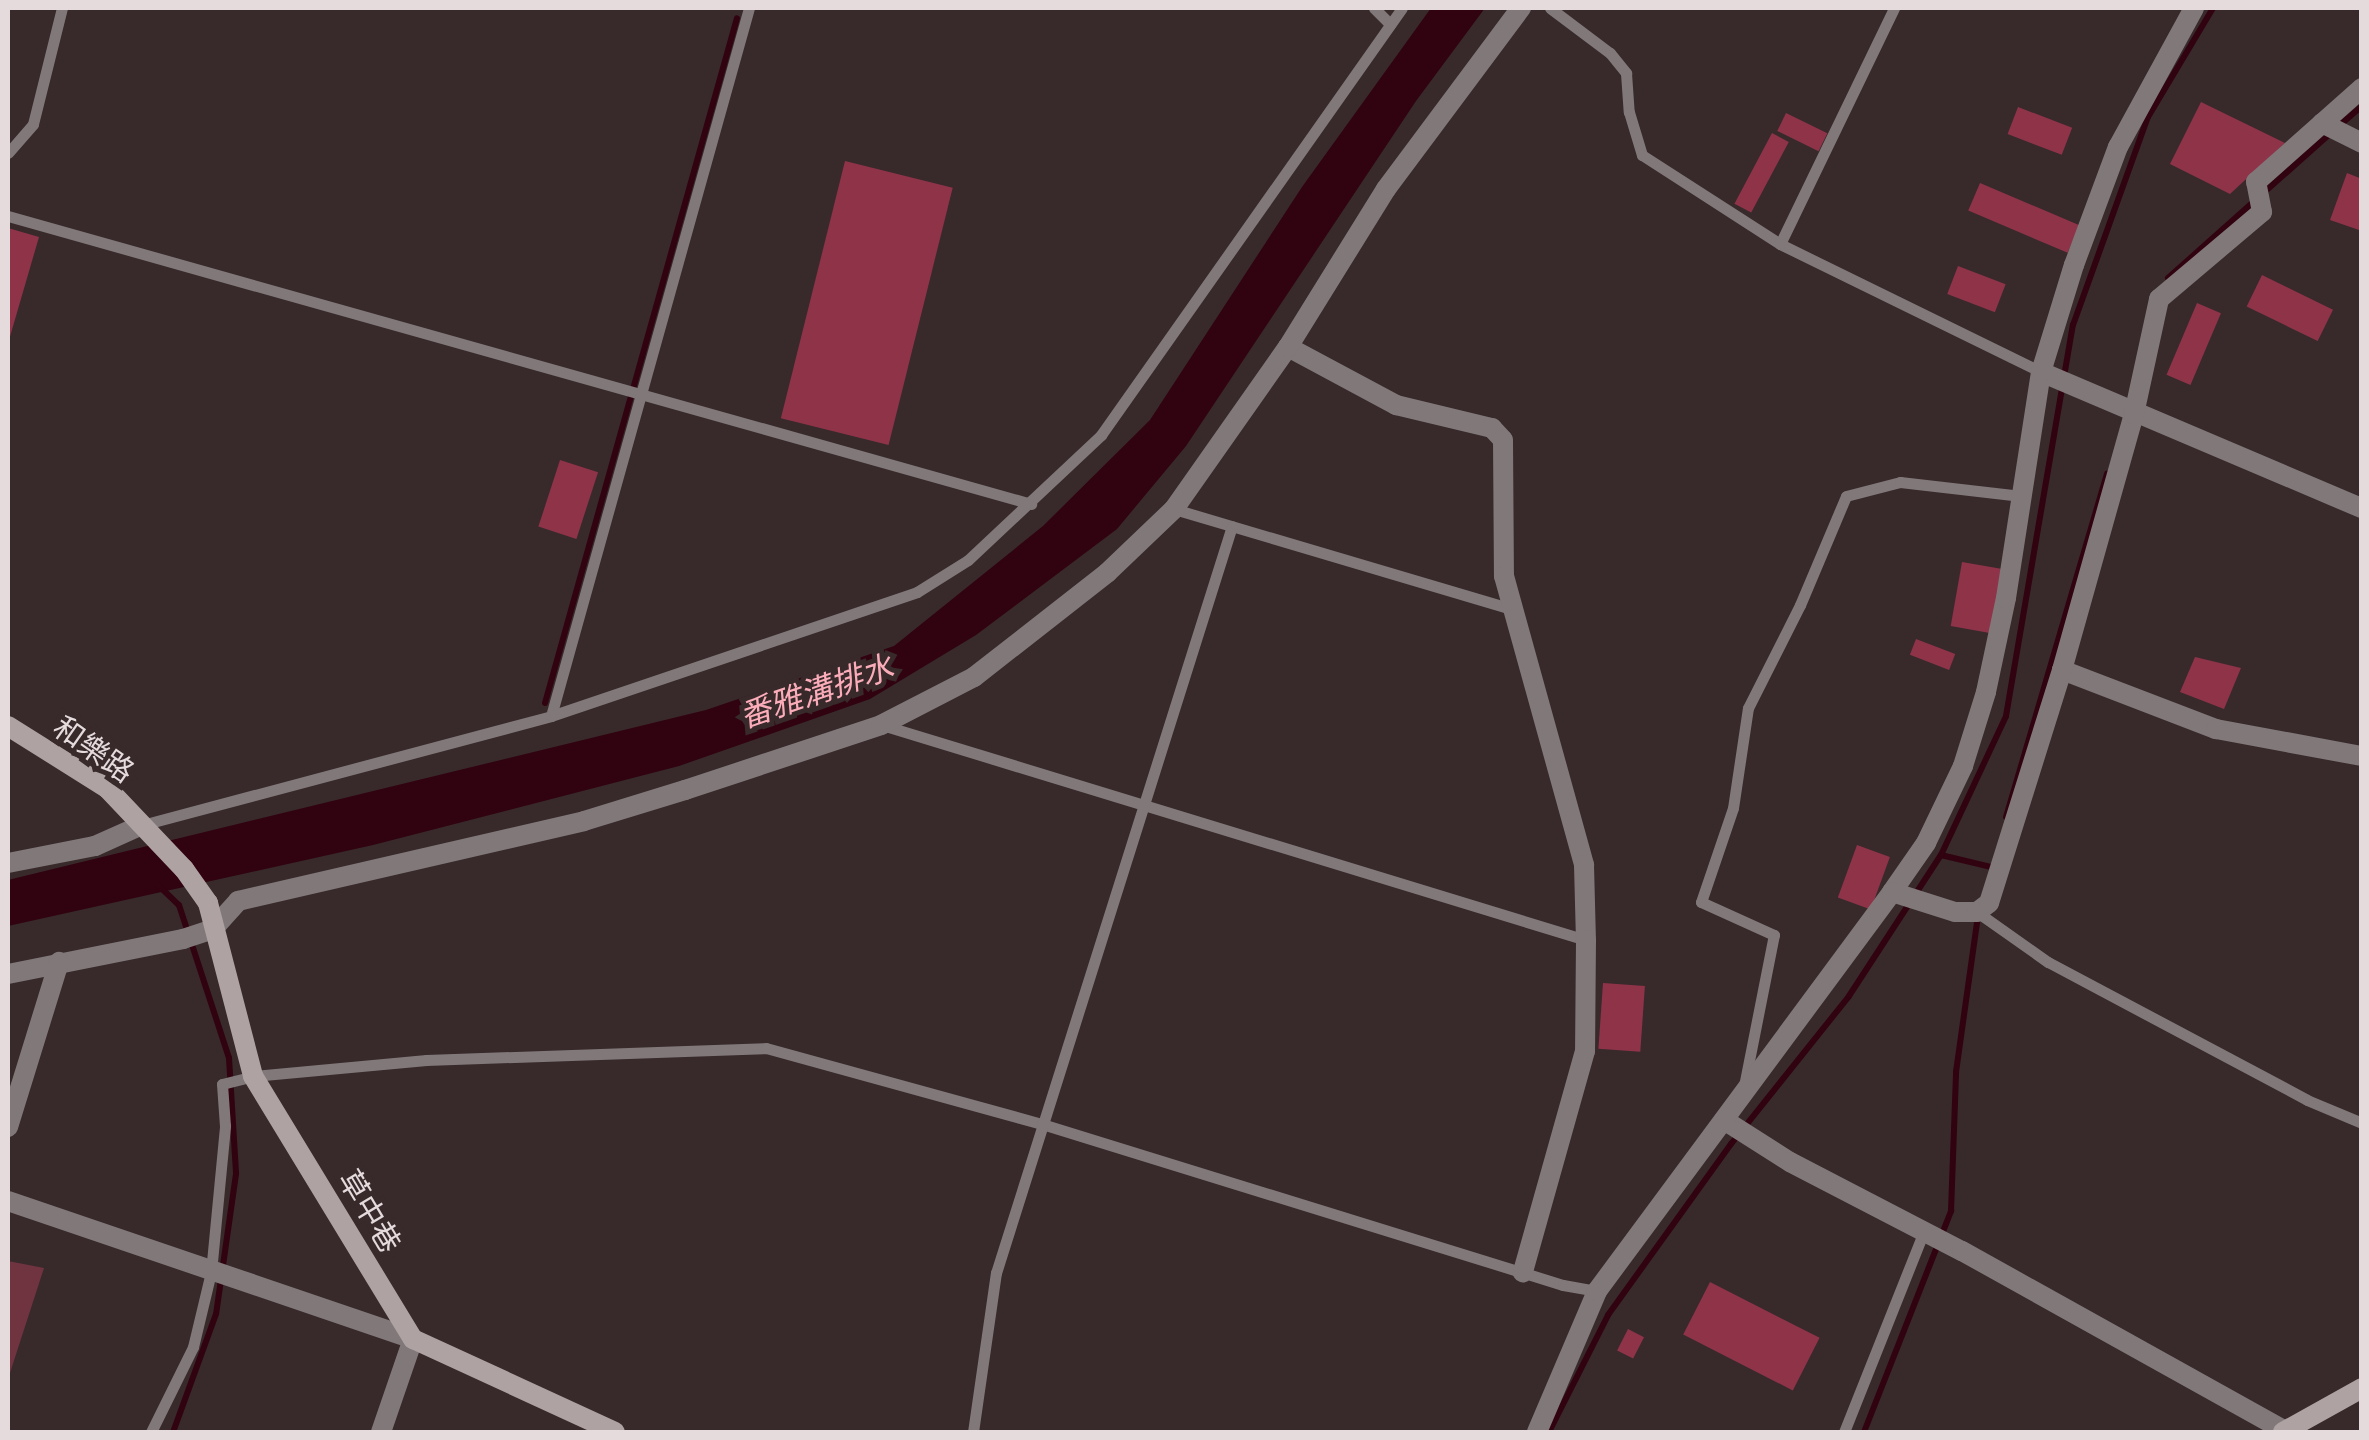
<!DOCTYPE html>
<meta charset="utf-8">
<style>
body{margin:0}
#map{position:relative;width:2369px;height:1440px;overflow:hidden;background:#38292b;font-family:Mulish,"Noto Sans TC",sans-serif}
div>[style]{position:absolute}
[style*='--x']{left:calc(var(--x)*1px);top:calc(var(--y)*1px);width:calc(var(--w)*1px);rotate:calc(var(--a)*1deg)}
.green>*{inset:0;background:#703440}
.water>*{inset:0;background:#310210}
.stream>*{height:6px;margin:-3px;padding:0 3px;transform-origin:3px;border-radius:3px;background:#310210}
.building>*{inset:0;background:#8f3349;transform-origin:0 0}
.lane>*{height:11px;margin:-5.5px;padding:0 5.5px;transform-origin:5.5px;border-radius:5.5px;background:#807879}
.street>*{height:20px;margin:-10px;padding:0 10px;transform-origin:10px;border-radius:10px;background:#807879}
.secondary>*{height:20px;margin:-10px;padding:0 10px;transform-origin:10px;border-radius:10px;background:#aea2a3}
span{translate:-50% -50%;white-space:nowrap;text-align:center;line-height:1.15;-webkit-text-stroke:10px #38292b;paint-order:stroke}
.street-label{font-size:30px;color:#e5dbdd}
.water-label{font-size:32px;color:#fbacb9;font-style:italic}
.frame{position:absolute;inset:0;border:10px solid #e5dbdd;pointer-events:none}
</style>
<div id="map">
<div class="green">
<i style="clip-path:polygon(8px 1261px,44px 1268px,8px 1379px)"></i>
</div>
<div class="water">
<i style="clip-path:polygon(1431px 8px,1485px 8px,1416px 101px,1186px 446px,1117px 529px,976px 635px,870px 699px,679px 766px,373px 845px,8px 926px,8px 880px,706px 710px,894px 646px,1043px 526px,1150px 420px,1302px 187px)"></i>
</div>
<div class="stream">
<i style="--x:2340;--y:125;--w:29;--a:-41"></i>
<i style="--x:2168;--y:278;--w:218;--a:-41.7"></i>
<i style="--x:545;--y:703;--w:711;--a:-74.34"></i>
<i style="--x:2006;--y:817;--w:358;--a:-73.6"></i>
<i style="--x:1941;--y:855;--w:51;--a:13.5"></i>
<i style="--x:158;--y:885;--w:29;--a:44"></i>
<i style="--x:179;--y:905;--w:161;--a:71.9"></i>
<i style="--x:229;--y:1058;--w:116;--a:86.5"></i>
<i style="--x:236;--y:1174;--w:141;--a:98.1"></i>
<i style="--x:216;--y:1314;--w:126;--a:110"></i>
<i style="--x:1549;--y:1432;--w:131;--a:-63.2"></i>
<i style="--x:1608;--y:1315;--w:211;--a:-54.3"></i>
<i style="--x:1731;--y:1144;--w:189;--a:-51.4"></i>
<i style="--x:1849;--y:996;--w:168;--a:-56.9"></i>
<i style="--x:1941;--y:855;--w:153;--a:-64.9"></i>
<i style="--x:2006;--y:716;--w:397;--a:-80.3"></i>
<i style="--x:2073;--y:325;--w:221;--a:-70.2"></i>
<i style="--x:2148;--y:117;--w:127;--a:-59.2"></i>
<i style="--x:1864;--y:1432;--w:238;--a:-68.5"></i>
<i style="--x:1951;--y:1211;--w:139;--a:-87.9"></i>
<i style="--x:1956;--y:1072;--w:159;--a:-82"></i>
</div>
<div class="building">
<i style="clip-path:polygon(2201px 102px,2285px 143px,2230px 194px,2170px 164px)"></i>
<i style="left:2018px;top:107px;width:58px;height:29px;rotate:21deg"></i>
<i style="left:1786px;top:113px;width:46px;height:20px;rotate:26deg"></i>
<i style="left:1772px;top:133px;width:19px;height:80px;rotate:28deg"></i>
<i style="left:845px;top:161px;width:111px;height:265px;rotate:14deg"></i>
<i style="clip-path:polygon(2347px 173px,2362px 179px,2362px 231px,2330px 220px)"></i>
<i style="left:1980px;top:183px;width:108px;height:30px;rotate:23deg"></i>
<i style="clip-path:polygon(8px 228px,39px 237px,9px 340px,8px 340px)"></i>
<i style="left:1958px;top:266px;width:51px;height:30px;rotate:21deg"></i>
<i style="left:2262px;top:275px;width:79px;height:35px;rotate:26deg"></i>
<i style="left:2197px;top:303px;width:26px;height:78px;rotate:23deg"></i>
<i style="left:560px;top:460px;width:40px;height:70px;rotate:18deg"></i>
<i style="left:1962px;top:562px;width:41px;height:65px;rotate:10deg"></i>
<i style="left:1916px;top:639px;width:42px;height:17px;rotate:21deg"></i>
<i style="clip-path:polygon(2195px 657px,2241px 668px,2224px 709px,2180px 692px)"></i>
<i style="left:1857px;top:845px;width:35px;height:56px;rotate:20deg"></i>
<i style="left:1603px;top:983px;width:42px;height:66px;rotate:4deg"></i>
<i style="left:1710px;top:1282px;width:123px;height:59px;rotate:27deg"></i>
<i style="left:1628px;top:1329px;width:18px;height:24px;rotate:27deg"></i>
</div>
<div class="lane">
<i style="--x:1374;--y:8;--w:23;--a:45"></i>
<i style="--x:1550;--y:8;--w:75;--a:36.9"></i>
<i style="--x:1610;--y:53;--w:26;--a:51"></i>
<i style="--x:1626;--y:73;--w:39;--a:86"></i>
<i style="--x:1629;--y:112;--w:45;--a:73.2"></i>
<i style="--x:1642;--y:155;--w:164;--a:32.8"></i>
<i style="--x:1780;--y:244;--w:291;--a:26.1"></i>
<i style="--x:8;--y:153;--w:38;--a:-49"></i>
<i style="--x:33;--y:124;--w:120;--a:-76"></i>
<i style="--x:8;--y:216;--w:1063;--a:15.72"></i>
<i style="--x:1780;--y:244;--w:262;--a:-64.2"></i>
<i style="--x:1174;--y:509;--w:357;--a:16.5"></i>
<i style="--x:551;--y:716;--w:735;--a:-74.38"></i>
<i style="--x:882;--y:725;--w:736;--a:16.98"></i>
<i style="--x:142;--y:825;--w:423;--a:-14.9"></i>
<i style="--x:551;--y:716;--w:386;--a:-18.7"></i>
<i style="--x:917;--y:592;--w:60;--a:-32.1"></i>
<i style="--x:968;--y:560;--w:183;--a:-43.2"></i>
<i style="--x:1101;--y:435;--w:522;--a:-54.82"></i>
<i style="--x:1977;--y:912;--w:87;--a:35.2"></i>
<i style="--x:2048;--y:962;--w:293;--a:28"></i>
<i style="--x:2307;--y:1100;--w:60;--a:22.7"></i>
<i style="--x:1744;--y:1086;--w:154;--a:-78.8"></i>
<i style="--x:1774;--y:935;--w:80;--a:-155.7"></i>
<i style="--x:1701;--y:902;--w:99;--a:-71.2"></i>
<i style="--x:1733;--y:808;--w:101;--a:-81.5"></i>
<i style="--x:1748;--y:708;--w:115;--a:-63.2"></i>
<i style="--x:1800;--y:605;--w:118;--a:-67.1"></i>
<i style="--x:1846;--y:496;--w:56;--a:-14.5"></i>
<i style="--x:1900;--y:482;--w:122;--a:6.6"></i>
<i style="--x:151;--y:1432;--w:95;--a:-63.7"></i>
<i style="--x:193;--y:1347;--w:77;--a:-76.5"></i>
<i style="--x:211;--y:1272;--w:147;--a:-84.5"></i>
<i style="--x:225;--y:1126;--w:42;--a:-94.1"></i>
<i style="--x:222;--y:1084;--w:32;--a:-14"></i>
<i style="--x:253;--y:1076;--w:174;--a:-5.3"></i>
<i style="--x:426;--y:1060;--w:340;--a:-2"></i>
<i style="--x:766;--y:1048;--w:286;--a:15.4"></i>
<i style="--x:1042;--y:1124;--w:545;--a:17.17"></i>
<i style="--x:1563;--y:1285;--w:35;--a:10"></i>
<i style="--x:973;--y:1432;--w:161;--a:-81.8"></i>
<i style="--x:996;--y:1273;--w:783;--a:-72.47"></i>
<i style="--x:1844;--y:1432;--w:214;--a:-68.3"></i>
</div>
<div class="street">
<i style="--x:2322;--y:123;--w:45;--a:26.6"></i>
<i style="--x:1288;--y:347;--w:123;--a:28.2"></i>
<i style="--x:1396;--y:405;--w:99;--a:13.5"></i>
<i style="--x:1492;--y:428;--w:16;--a:47"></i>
<i style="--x:1503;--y:440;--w:136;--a:89.6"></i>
<i style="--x:1504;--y:576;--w:300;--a:74.5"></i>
<i style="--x:1584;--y:865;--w:75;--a:88.5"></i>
<i style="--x:1586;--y:940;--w:111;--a:90.5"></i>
<i style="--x:1585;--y:1051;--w:230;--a:105.7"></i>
<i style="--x:2041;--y:372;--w:349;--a:23"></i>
<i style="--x:2062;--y:670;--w:165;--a:21"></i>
<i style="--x:2216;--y:729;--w:148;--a:10.5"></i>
<i style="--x:8;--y:863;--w:89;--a:-11.1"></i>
<i style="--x:95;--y:846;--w:51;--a:-24.1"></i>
<i style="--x:1892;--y:892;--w:60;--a:-55.2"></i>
<i style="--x:1926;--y:843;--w:85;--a:-64.3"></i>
<i style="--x:1963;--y:766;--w:77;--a:-72.7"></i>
<i style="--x:1986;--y:692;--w:96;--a:-78"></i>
<i style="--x:2006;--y:598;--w:229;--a:-81.2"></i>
<i style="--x:2041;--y:372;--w:112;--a:-72.9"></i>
<i style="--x:2074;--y:265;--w:126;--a:-69.6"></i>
<i style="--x:2118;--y:147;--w:158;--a:-61.3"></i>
<i style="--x:8;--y:974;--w:178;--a:-11.3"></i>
<i style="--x:183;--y:939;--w:32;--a:-18"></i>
<i style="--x:213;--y:929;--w:38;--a:-48"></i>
<i style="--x:238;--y:901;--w:355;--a:-13"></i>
<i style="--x:584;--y:821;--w:106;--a:-17.1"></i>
<i style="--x:685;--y:790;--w:206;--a:-18.3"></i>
<i style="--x:881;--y:725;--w:105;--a:-27.3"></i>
<i style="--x:974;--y:677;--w:169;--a:-38"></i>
<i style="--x:1107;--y:573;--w:93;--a:-43.7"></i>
<i style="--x:1174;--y:509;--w:198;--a:-54.9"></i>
<i style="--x:1288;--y:347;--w:186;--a:-58.2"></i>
<i style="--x:1386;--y:189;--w:226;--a:-53.3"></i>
<i style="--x:1724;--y:1120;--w:78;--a:32.5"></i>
<i style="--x:1790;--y:1162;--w:194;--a:27.4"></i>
<i style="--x:1962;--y:1251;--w:370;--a:29.1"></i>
<i style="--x:8;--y:1127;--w:173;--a:-72.8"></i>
<i style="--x:8;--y:1201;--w:428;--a:18.8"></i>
<i style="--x:413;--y:1339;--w:98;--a:109"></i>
<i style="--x:1537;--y:1432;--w:153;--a:-66.9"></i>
<i style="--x:1597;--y:1291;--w:496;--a:-53.5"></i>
<i style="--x:1892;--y:892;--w:66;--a:17.6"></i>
<i style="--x:1955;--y:912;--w:22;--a:0"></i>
<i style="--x:1977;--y:912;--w:15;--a:-37"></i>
<i style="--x:1989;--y:903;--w:244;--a:-72.6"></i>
<i style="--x:2062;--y:670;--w:266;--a:-74.3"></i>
<i style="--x:2134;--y:414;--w:118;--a:-77.7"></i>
<i style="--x:2159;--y:299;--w:135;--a:-40.2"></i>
<i style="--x:2262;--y:212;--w:31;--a:-101"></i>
<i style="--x:2256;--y:182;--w:142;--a:-41.6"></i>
</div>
<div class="secondary">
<i style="--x:8;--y:726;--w:117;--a:32.1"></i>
<i style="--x:107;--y:788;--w:112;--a:46.5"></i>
<i style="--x:184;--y:869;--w:42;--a:54.8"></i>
<i style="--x:208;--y:903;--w:179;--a:75.4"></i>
<i style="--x:253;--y:1076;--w:308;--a:58.7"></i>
<i style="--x:413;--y:1339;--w:222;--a:24.7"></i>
<i style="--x:2283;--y:1432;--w:90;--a:-29.1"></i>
</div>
<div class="street-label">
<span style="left:94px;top:749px;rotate:35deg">和樂路</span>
<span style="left:370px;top:1211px;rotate:59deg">草中巷</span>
</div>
<div class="water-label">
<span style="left:816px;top:691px;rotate:-19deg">番雅溝排水</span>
</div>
<div class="frame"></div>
</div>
